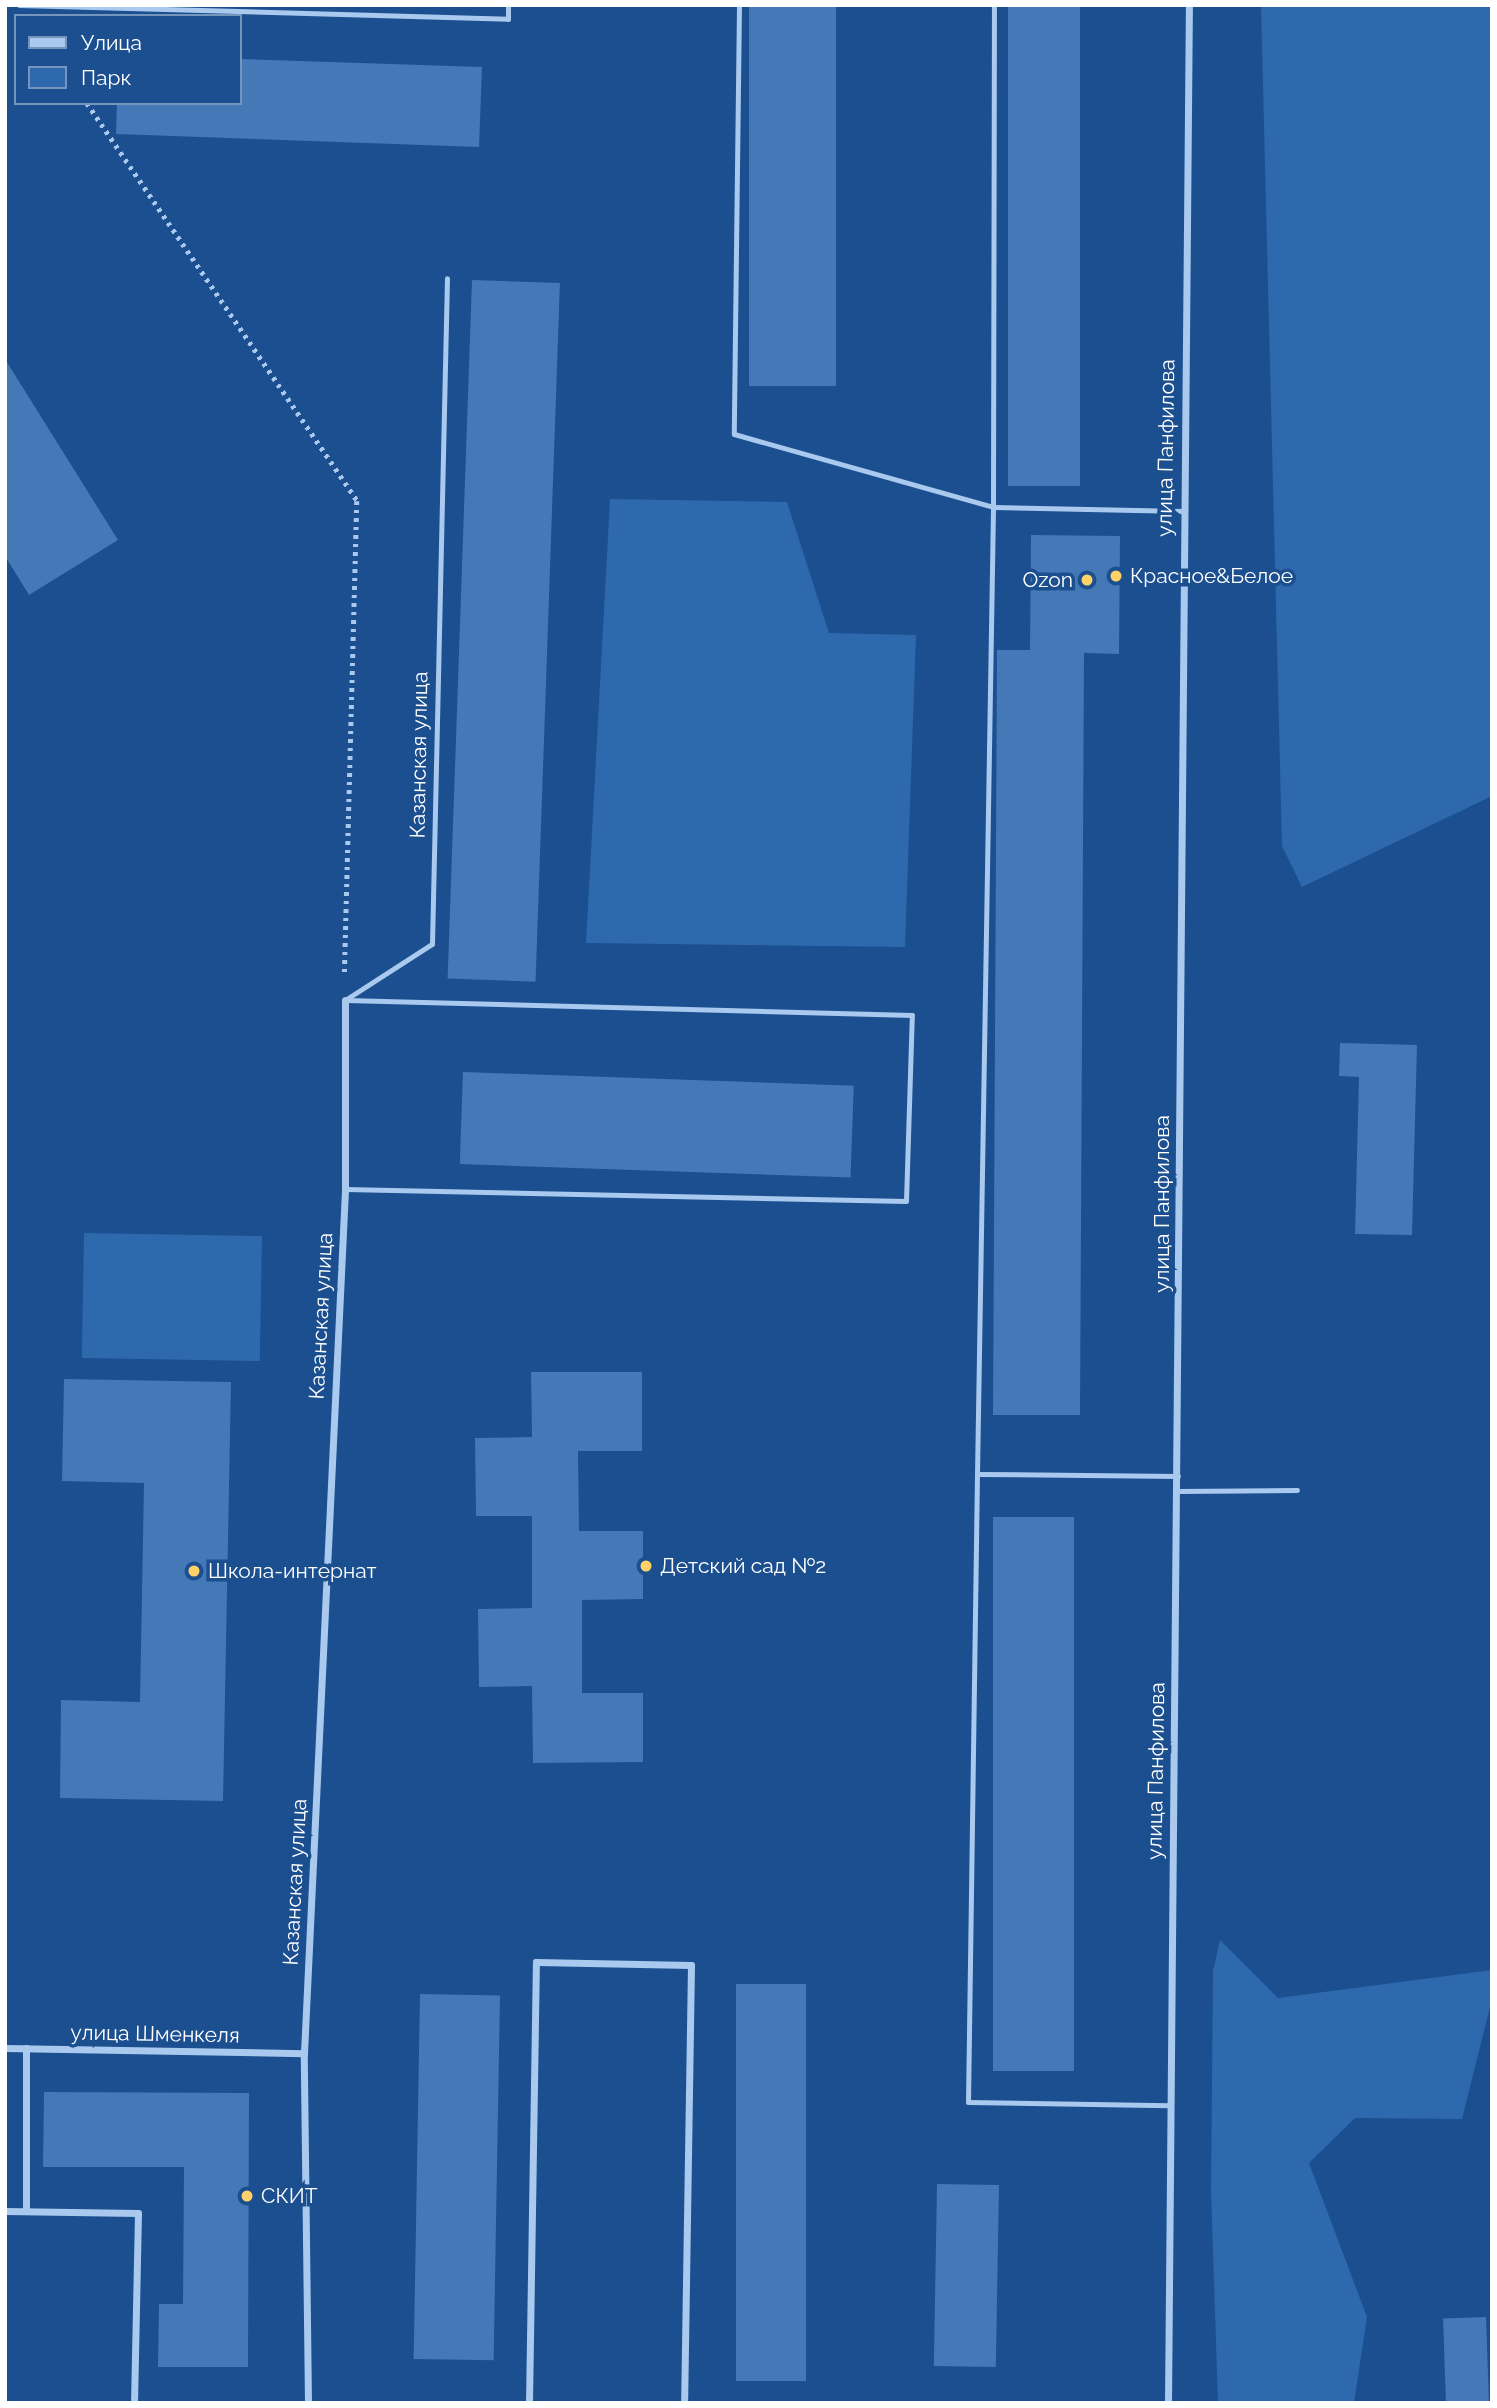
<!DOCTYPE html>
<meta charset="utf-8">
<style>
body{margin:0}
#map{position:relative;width:1497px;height:2408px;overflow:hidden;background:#1b4f8f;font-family:Raleway,sans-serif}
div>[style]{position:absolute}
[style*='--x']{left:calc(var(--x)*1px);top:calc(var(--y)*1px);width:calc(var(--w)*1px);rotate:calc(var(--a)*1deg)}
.green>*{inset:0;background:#2e69ad;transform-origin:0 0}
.building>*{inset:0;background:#4478b7;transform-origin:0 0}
.path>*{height:4.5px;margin-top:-2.25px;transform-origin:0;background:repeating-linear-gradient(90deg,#a9c9ee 0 3.5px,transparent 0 8.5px)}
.lane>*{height:5px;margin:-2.5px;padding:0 2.5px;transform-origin:2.5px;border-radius:2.5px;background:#a9c9ee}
.street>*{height:7px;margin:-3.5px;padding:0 3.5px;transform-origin:3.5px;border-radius:3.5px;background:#a9c9ee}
.dots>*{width:19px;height:19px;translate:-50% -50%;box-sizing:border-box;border:4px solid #1b4f8f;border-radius:50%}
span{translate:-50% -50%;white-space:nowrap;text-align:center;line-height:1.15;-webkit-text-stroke:7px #1b4f8f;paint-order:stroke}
.street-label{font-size:21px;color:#fff}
.poi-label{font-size:21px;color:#fff}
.left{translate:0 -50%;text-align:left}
.right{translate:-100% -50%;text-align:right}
.frame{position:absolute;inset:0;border:7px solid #fff;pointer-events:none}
.legend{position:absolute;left:14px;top:14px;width:228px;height:91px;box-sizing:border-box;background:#1b4f8f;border:2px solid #7695bc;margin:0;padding:9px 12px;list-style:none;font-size:21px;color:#fff}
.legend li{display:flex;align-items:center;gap:14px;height:35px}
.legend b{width:35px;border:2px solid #7695bc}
</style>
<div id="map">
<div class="green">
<i style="clip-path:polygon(1261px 5px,1492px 5px,1492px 796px,1302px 887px,1282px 846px)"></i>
<i style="clip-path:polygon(610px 499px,787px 502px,829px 633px,916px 635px,905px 947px,586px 943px)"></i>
<i style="left:84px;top:1233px;width:178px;height:125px;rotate:1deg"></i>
<i style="clip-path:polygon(1220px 1940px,1278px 1998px,1492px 1970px,1492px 1999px,1462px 2119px,1355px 2118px,1309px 2163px,1367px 2317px,1354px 2403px,1218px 2403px,1211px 2192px,1213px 1971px)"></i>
</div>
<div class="building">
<i style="left:749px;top:5px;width:87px;height:381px"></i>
<i style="left:1008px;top:5px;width:72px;height:481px"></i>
<i style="clip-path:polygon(240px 59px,482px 67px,479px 147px,116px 134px,117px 103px,240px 103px)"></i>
<i style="left:472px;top:280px;width:88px;height:699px;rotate:2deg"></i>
<i style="clip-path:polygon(5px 359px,118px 540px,29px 595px,5px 556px)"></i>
<i style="clip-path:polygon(1031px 535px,1120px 536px,1119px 654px,1084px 653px,1080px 1415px,993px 1415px,997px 650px,1030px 650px)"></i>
<i style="clip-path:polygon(1340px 1043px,1417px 1045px,1412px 1235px,1355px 1234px,1359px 1077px,1339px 1076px)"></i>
<i style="left:463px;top:1072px;width:391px;height:92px;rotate:2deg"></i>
<i style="clip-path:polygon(531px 1372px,642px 1372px,642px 1451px,578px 1451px,579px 1531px,643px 1531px,643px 1599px,582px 1600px,582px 1693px,643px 1693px,643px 1762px,533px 1763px,532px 1686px,479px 1687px,478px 1609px,532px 1608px,532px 1516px,476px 1516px,475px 1438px,532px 1437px)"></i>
<i style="clip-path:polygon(64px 1379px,231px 1382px,223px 1801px,60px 1798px,61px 1700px,140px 1702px,144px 1483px,62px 1481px)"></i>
<i style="left:993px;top:1517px;width:81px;height:554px"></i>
<i style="left:736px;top:1984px;width:70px;height:397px"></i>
<i style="left:420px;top:1994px;width:80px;height:365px;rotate:1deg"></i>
<i style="clip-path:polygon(44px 2092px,249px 2093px,248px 2367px,158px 2367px,159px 2304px,183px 2304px,184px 2167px,43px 2167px)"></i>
<i style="left:937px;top:2184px;width:62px;height:182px;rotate:1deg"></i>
<i style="left:1486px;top:2317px;width:86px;height:43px;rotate:88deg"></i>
</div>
<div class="path">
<i style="--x:87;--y:103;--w:481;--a:55.8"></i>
<i style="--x:357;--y:501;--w:473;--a:91.5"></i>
</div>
<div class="lane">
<i style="--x:19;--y:5;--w:489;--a:1.6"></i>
<i style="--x:508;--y:19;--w:14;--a:-90"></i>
<i style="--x:739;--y:5;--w:429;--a:90.7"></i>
<i style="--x:734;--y:434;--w:269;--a:15.7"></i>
<i style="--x:993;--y:507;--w:502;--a:-89.89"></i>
<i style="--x:345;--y:1000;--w:103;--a:-32.8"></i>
<i style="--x:432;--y:944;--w:666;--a:-88.71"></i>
<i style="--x:345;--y:1189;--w:561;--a:1.23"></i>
<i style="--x:906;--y:1201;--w:186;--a:-88.2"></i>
<i style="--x:912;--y:1015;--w:567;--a:-178.48"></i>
<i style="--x:977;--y:1474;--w:628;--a:90.82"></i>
<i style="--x:968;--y:2102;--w:201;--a:0.9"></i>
<i style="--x:1178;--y:1476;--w:201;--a:-179.4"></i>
<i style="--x:977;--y:1474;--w:967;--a:-89.05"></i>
<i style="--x:993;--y:507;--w:190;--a:1.2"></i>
<i style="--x:1178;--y:1491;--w:119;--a:-0.5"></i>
</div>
<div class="street">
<i style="--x:5;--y:2048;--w:299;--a:1"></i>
<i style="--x:26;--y:2048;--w:163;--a:90"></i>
<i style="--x:5;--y:2211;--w:133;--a:0.9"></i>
<i style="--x:138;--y:2213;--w:190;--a:91.2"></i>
<i style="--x:308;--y:2403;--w:350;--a:-90.7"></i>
<i style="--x:304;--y:2053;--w:865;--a:-87.28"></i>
<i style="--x:345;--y:1189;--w:189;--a:-90"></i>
<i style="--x:529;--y:2403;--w:441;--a:-89.1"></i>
<i style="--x:536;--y:1962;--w:155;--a:1.1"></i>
<i style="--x:691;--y:1965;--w:438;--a:90.9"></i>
<i style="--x:1168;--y:2403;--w:2398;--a:-89.5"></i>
</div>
<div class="dots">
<i style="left:1116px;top:576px;background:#ffd166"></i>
<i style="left:1087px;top:580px;background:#ffd166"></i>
<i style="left:646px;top:1566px;background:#ffd166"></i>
<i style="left:194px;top:1571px;background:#ffd166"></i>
<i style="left:247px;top:2196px;background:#ffd166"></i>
</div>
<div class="street-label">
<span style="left:1166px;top:448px;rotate:-89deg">улица Панфилова</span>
<span style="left:419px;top:755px;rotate:-89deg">Казанская улица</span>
<span style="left:1162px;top:1204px;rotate:-90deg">улица Панфилова</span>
<span style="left:321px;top:1316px;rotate:-87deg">Казанская улица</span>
<span style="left:1156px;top:1771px;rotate:-89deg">улица Панфилова</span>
<span style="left:295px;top:1882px;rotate:-87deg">Казанская улица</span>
<span style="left:155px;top:2034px;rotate:1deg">улица Шменкеля</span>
</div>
<div class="poi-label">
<span class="left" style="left:1130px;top:576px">Красное&amp;Белое</span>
<span class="right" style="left:1073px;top:580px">Ozon</span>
<span class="left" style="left:660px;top:1566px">Детский сад №2</span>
<span class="left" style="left:208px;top:1571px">Школа-интернат</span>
<span class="left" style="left:261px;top:2196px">СКИТ</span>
</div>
<div class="frame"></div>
<ul class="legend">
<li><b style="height:9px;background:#a9c9ee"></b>Улица</li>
<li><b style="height:19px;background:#2e69ad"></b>Парк</li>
</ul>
</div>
